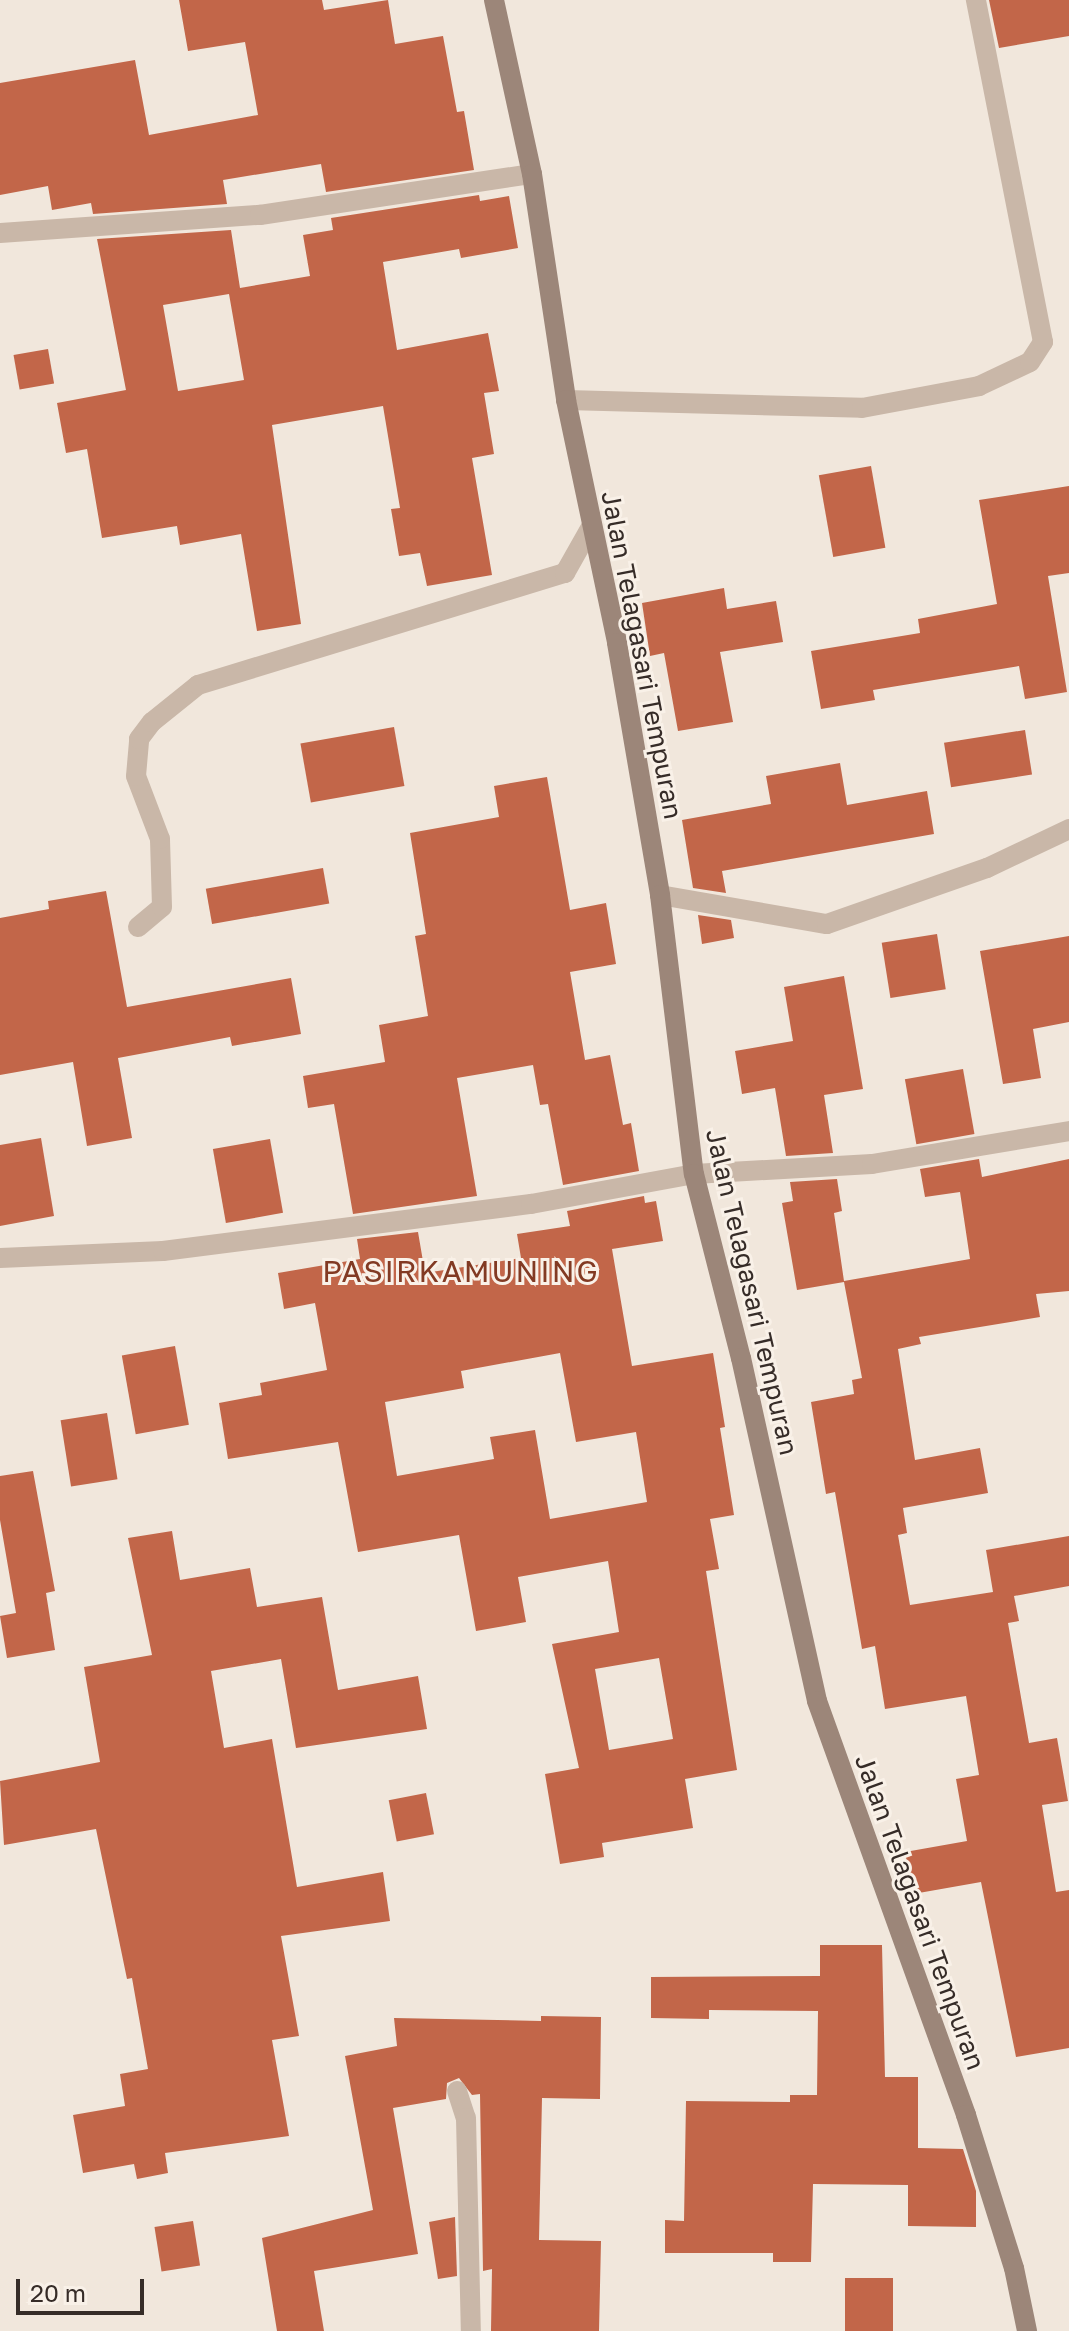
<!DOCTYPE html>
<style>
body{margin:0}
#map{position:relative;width:1069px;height:2331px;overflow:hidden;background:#f1e7dc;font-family:"Golos Text",sans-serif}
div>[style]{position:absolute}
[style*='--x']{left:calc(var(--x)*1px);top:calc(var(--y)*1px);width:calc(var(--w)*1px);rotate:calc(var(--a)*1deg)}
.building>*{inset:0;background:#c26649;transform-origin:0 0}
.street>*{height:20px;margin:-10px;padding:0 10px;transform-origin:10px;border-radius:10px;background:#c9b7a8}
.secondary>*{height:20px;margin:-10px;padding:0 10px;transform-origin:10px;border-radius:10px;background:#9c8679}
span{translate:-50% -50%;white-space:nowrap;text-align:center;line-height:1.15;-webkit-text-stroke:6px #f9f1e8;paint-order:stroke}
.street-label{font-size:26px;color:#362c28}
.quarter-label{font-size:30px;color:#823a23;letter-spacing:2px}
.scale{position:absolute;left:16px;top:2279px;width:128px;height:36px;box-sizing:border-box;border:4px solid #362c28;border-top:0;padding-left:10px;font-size:24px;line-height:28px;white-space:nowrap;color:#362c28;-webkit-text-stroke:6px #f9f1e8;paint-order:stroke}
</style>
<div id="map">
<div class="building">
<i style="clip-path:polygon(179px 0,322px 0,324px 10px,388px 0,395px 44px,443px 36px,457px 112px,464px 111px,474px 170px,326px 192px,321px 164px,223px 180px,227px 204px,93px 214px,91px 203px,52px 210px,48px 186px,0 195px,0 83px,135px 60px,149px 135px,258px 115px,245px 42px,188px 51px)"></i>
<i style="clip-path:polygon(989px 0,1069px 0,1069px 36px,999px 48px)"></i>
<i style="clip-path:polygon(evenodd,479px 195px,480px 201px,509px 196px,518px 248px,461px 258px,459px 249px,383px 262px,397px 350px,488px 333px,499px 391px,484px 393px,494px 454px,472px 458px,492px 575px,427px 586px,420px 553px,399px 556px,391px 509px,400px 508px,383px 406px,272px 425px,301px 624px,257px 631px,241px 534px,180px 545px,177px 526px,102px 538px,87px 449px,66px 453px,57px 403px,126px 390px,97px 239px,231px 230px,240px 288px,310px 276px,303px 235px,333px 230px,331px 218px,479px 195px,229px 294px,244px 380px,178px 391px,163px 305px,229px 294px)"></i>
<i style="left:48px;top:349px;width:35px;height:35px;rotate:80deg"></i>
<i style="left:871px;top:466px;width:83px;height:53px;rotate:80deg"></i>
<i style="clip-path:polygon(1069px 486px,1069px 573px,1048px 576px,1067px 692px,1025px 699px,1019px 666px,873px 690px,875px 700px,821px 709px,811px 651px,920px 633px,918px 619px,997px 604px,979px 500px)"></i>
<i style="clip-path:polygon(724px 588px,727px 609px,776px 601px,783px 642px,720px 652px,733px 722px,678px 731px,664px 653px,650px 656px,642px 603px)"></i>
<i style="left:394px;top:727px;width:60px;height:95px;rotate:80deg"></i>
<i style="left:1025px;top:730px;width:45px;height:82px;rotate:81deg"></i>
<i style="clip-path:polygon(840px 763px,847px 805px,927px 791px,934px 834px,722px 871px,726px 893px,693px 888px,682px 820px,771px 804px,766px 776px)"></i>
<i style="clip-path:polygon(547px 777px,570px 910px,606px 903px,616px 964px,570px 972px,585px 1060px,610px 1055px,623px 1125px,631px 1123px,639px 1171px,563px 1185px,548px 1104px,540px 1105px,533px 1065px,457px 1078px,477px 1196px,353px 1214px,334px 1104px,308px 1108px,303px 1076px,385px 1062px,379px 1025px,428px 1016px,415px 936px,426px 934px,410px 833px,499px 817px,494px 786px)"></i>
<i style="left:323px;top:868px;width:36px;height:119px;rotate:80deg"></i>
<i style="clip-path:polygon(106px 891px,127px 1007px,291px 978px,301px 1034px,232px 1046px,230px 1037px,118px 1058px,132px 1138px,87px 1146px,73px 1062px,0 1075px,0 918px,49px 909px,48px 901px)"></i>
<i style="clip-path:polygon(698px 915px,731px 920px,734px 938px,702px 944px)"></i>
<i style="left:937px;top:934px;width:56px;height:56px;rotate:81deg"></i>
<i style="clip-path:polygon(1069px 936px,1069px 1022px,1033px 1029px,1041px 1078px,1003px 1084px,980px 951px)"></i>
<i style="clip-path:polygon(844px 976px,863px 1089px,824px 1095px,833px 1153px,786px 1156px,775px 1088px,742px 1094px,735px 1051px,793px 1041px,784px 987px)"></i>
<i style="left:963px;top:1069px;width:66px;height:59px;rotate:80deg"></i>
<i style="clip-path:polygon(41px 1138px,54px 1216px,0 1226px,0 1145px)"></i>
<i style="left:270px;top:1139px;width:75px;height:58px;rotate:80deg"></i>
<i style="clip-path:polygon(979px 1159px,982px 1177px,1069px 1159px,1069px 1291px,1036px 1294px,1040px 1317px,919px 1337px,921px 1344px,898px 1349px,915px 1460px,980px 1448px,988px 1493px,903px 1508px,907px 1533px,898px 1535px,910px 1605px,993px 1592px,986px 1550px,1069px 1536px,1069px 1586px,1014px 1596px,1019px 1621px,1008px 1623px,1029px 1743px,1057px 1738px,1068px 1801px,1042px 1805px,1056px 1892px,1069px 1890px,1069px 2048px,1016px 2057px,981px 1882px,913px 1894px,905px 1852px,967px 1841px,956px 1779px,979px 1775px,966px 1696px,885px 1709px,875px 1646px,862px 1649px,835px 1492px,826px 1494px,811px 1402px,854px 1394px,852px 1380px,862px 1378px,844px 1282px,797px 1290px,782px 1203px,793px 1201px,790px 1182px,837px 1179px,842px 1211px,834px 1213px,844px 1281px,970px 1259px,960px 1192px,925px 1197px,920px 1169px)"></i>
<i style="clip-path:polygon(evenodd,644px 1196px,645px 1203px,656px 1201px,663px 1241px,612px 1249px,632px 1366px,713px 1353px,725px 1427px,720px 1428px,734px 1515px,710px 1519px,719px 1569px,706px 1571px,737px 1770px,685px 1779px,693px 1828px,602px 1843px,604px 1857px,560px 1864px,545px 1774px,579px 1768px,552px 1644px,619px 1632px,608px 1561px,518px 1577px,526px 1622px,476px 1631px,459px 1535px,358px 1552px,338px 1442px,228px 1459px,219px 1403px,262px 1395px,260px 1383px,327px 1370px,315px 1303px,284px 1309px,278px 1273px,360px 1259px,357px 1239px,418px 1232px,425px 1273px,521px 1258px,517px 1234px,570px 1226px,567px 1211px,644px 1196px,560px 1353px,576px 1442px,636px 1432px,647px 1502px,550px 1519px,535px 1430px,490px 1437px,494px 1459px,397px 1476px,385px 1402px,464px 1388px,461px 1371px,560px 1353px,644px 1196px,659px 1658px,673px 1739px,609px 1750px,595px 1669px,659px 1658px)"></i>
<i style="left:175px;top:1346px;width:80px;height:54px;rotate:80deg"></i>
<i style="left:107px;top:1413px;width:67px;height:47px;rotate:81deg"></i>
<i style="clip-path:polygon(33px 1471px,55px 1591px,46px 1593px,55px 1650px,7px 1658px,0 1616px,16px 1613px,0 1520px,0 1476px)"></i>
<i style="clip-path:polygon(172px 1531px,180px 1580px,250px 1568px,257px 1607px,322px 1597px,338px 1690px,418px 1676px,427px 1729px,296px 1748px,281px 1659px,211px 1671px,224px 1748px,272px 1739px,297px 1887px,383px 1872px,390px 1921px,281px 1936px,299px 2036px,272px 2040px,289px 2136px,165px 2153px,168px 2173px,137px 2179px,134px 2164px,83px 2173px,73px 2115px,125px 2106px,120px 2074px,148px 2069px,132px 1978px,127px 1979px,96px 1829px,4px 1845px,0 1781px,100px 1762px,84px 1667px,152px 1655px,128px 1538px)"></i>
<i style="left:426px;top:1793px;width:42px;height:38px;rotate:79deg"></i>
<i style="clip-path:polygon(820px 1945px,882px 1945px,885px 2077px,918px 2077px,918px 2148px,963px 2149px,976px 2191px,976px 2227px,908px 2226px,908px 2185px,813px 2184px,811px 2262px,773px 2262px,773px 2253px,665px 2253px,665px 2220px,684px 2221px,686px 2101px,790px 2102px,790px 2095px,817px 2095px,818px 2011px,709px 2010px,709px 2019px,651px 2018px,651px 1977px,820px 1976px)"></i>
<i style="clip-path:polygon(541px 2016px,601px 2017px,600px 2099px,542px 2098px,539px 2240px,601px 2241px,599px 2331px,491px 2331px,492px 2269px,483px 2271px,480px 2094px,472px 2095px,459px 2078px,447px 2083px,446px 2099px,393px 2108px,418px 2254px,314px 2271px,324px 2331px,277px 2331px,262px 2238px,373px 2210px,345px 2056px,397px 2046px,394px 2018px,541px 2021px)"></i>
<i style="clip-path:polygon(455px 2217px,457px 2276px,438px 2279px,429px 2222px)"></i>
<i style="left:193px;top:2221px;width:45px;height:39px;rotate:81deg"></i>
<i style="left:845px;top:2278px;width:48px;height:53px"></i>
</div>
<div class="street">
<i style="--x:0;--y:233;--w:261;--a:-4"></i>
<i style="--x:260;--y:215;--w:275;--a:-8.6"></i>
<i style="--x:566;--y:400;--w:296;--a:1.5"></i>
<i style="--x:862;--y:408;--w:119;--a:-10.6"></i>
<i style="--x:979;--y:386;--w:56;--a:-25.2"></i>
<i style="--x:1030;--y:362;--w:24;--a:-57"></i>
<i style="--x:1043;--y:342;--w:349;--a:-101.1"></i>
<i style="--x:660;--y:895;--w:169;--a:9.9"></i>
<i style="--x:827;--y:924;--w:170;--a:-19.3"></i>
<i style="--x:987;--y:868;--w:91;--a:-25.4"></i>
<i style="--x:138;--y:927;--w:31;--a:-40"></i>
<i style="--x:162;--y:907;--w:68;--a:-91.7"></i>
<i style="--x:160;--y:839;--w:67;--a:-110.9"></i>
<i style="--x:136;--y:776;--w:37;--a:-85"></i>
<i style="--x:139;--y:739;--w:21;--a:-53"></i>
<i style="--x:152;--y:722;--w:59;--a:-38.8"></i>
<i style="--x:198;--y:685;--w:384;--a:-17"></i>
<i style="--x:565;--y:573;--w:55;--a:-60.6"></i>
<i style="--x:0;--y:1258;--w:163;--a:-2.5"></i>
<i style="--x:163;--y:1251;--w:371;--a:-7.3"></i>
<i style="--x:531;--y:1204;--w:166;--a:-10.4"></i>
<i style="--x:694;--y:1174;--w:178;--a:-3.2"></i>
<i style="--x:872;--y:1164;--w:200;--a:-9.5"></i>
<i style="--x:457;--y:2091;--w:28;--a:72"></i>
<i style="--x:466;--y:2118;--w:213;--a:88.7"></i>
</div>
<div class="secondary">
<i style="--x:494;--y:0;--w:178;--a:77.7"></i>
<i style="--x:532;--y:174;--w:229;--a:81.4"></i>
<i style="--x:566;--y:400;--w:248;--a:78.1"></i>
<i style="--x:617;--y:643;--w:256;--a:80.3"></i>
<i style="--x:660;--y:895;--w:281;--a:83.1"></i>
<i style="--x:694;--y:1174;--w:190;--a:75.7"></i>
<i style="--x:741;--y:1358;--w:351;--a:77.5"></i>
<i style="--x:817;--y:1701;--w:440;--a:70.2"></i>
<i style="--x:966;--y:2115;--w:160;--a:72.6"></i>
<i style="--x:1014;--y:2268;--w:64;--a:78.3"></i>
</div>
<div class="street-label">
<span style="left:642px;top:655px;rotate:79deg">Jalan Telagasari Tempuran</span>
<span style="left:752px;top:1292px;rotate:77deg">Jalan Telagasari Tempuran</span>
<span style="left:920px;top:1912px;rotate:70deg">Jalan Telagasari Tempuran</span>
</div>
<div class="quarter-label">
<span style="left:461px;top:1271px">PASIRKAMUNING</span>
</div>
<div class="scale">20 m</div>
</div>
